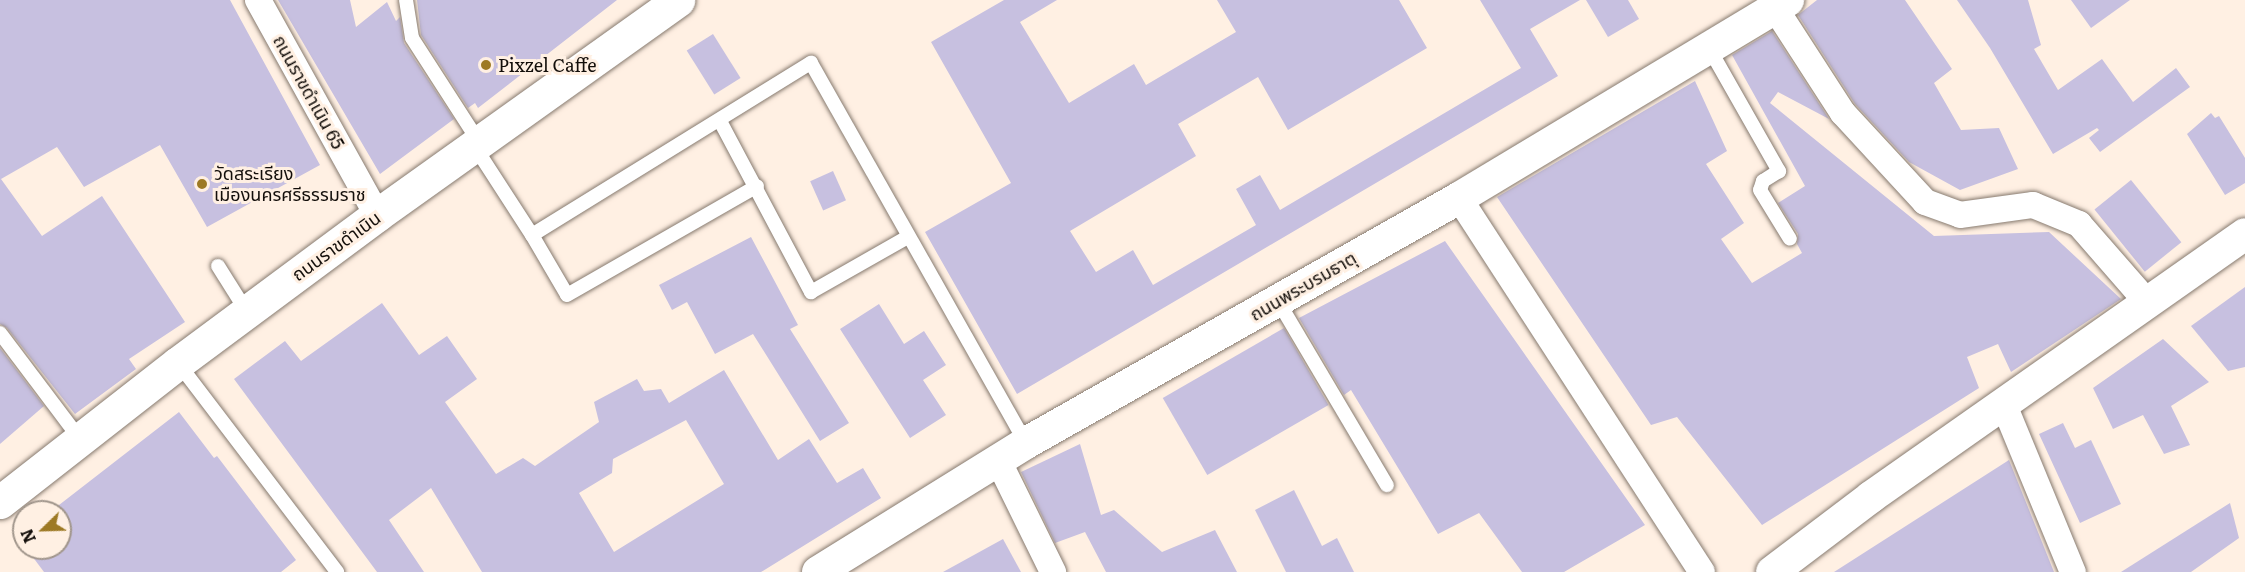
<!DOCTYPE html>
<meta charset="utf-8">
<style>
body{margin:0}
#map{position:relative;width:2245px;height:572px;overflow:hidden;background:#fff0e3;font-family:Literata,"Noto Sans Thai",serif}
div>[style]{position:absolute}
[style*='--x']{left:calc(var(--x)*1px);top:calc(var(--y)*1px);width:calc(var(--w)*1px);rotate:calc(var(--a)*1deg)}
.building>*{inset:0;background:#c7c0e0;transform-origin:0 0}
.roads{filter:drop-shadow(0 0 2px #877a6f) drop-shadow(0 0 2px #877a6f)}
.service>*{height:14px;margin:-7px;padding:0 7px;transform-origin:7px;border-radius:7px;background:#fff}
.minor>*{height:26px;margin:-13px;padding:0 13px;transform-origin:13px;border-radius:13px;background:#fff}
.tertiary>*{height:32px;margin:-16px;padding:0 16px;transform-origin:16px;border-radius:16px;background:#fff}
.secondary>*{height:33px;margin:-16.5px;padding:0 16.5px;transform-origin:16.5px;border-radius:16.5px;background:#fff}
.dots>*{width:16px;height:16px;translate:-50% -50%;box-sizing:border-box;border:3px solid #fff0e3;border-radius:50%}
span{translate:-50% -50%;white-space:nowrap;text-align:center;line-height:1.15;-webkit-text-stroke:6px #fff0e3;paint-order:stroke}
.poi-label{font-size:18px;color:#130e0a}
.left{translate:0 -50%;text-align:left}
.street-label{font-size:18px;color:#130e0a}
.north{position:absolute;left:12px;top:500px;width:60px;height:60px;box-sizing:border-box;background:#fff0e3;border:2px solid #a1968c;border-radius:50%;rotate:247deg;font-size:16px;font-weight:700;line-height:24px;text-align:center;color:#130e0a}
.north::after{content:'';display:block;margin:auto;width:21px;height:27px;background:#9d7924;clip-path:polygon(50% 0,100% 100%,50% 72%,0 100%)}
</style>
<div id="map">
<div class="building">
<i style="clip-path:polygon(0 0,230px 0,320px 165px,207px 227px,160px 145px,84px 187px,57px 147px,1px 179px,42px 236px,102px 196px,185px 322px,129px 359px,136px 369px,75px 414px,7px 328px,0 324px)"></i>
<i style="clip-path:polygon(278px 0,350px 0,356px 27px,387px 2px,396px 21px,400px 17px,404px 43px,454px 119px,380px 174px)"></i>
<i style="clip-path:polygon(417px 0,617px 0,478px 108px,475px 103px,468px 108px,421px 35px)"></i>
<i style="clip-path:polygon(1004px 0,1057px 0,1020px 22px,1069px 103px,1134px 64px,1146px 85px,1236px 32px,1217px 0,1399px 0,1427px 48px,1288px 130px,1258px 77px,1178px 124px,1196px 156px,1070px 231px,1096px 272px,1133px 250px,1153px 285px,1256px 225px,1236px 189px,1260px 175px,1280px 210px,1521px 68px,1480px 0,1580px 0,1530px 29px,1558px 76px,1017px 394px,925px 232px,1011px 183px,931px 42px)"></i>
<i style="clip-path:polygon(1586px 0,1628px 0,1639px 19px,1608px 37px)"></i>
<i style="clip-path:polygon(1817px 0,1905px 0,1952px 69px,1934px 83px,1961px 130px,1999px 128px,2018px 169px,1960px 190px,1909px 162px,1855px 104px,1798px 15px)"></i>
<i style="clip-path:polygon(1957px 0,2028px 0,2041px 45px,2034px 49px,2058px 90px,2102px 59px,2133px 102px,2176px 68px,2190px 87px,2100px 152px,2089px 138px,2099px 130px,2097px 128px,2053px 154px,1990px 48px)"></i>
<i style="clip-path:polygon(2071px 0,2130px 0,2091px 28px)"></i>
<i style="clip-path:polygon(1772px 31px,1829px 119px,1778px 92px,1770px 103px,1934px 236px,2049px 232px,2121px 299px,2011px 372px,1998px 344px,1967px 357px,1979px 388px,1762px 525px,1677px 417px,1651px 425px,1497px 197px,1695px 81px,1727px 151px,1706px 164px,1744px 223px,1721px 239px,1752px 283px,1802px 253px,1797px 244px,1798px 234px,1778px 203px,1805px 186px,1732px 55px)"></i>
<i style="left:713px;top:34px;width:52px;height:31px;rotate:58deg"></i>
<i style="clip-path:polygon(2211px 113px,2215px 118px,2219px 116px,2245px 158px,2245px 183px,2225px 195px,2187px 134px)"></i>
<i style="left:833px;top:171px;width:32px;height:25px;rotate:66deg"></i>
<i style="left:2131px;top:180px;width:80px;height:47px;rotate:51deg"></i>
<i style="clip-path:polygon(751px 237px,798px 325px,790px 329px,849px 423px,820px 441px,753px 334px,715px 354px,687px 302px,672px 310px,659px 285px)"></i>
<i style="clip-path:polygon(1445px 241px,1645px 525px,1564px 572px,1522px 572px,1479px 513px,1438px 534px,1351px 390px,1344px 395px,1299px 318px)"></i>
<i style="clip-path:polygon(2245px 287px,2245px 367px,2228px 371px,2191px 326px)"></i>
<i style="clip-path:polygon(evenodd,382px 303px,419px 355px,447px 336px,477px 379px,445px 402px,496px 474px,523px 458px,535px 466px,599px 422px,594px 402px,637px 379px,644px 391px,661px 389px,669px 403px,724px 370px,778px 460px,809px 439px,837px 483px,863px 468px,881px 498px,761px 572px,482px 572px,431px 488px,389px 520px,424px 572px,377px 572px,234px 379px,285px 341px,301px 361px,382px 303px,686px 420px,724px 484px,614px 552px,579px 493px,612px 473px,613px 459px,686px 420px)"></i>
<i style="clip-path:polygon(879px 304px,904px 344px,924px 331px,946px 365px,923px 380px,946px 415px,910px 438px,840px 329px)"></i>
<i style="left:1284px;top:328px;width:89px;height:140px;rotate:60deg"></i>
<i style="clip-path:polygon(2163px 339px,2209px 382px,2171px 406px,2190px 445px,2164px 454px,2143px 415px,2113px 429px,2093px 388px)"></i>
<i style="clip-path:polygon(0 348px,44px 406px,0 444px)"></i>
<i style="clip-path:polygon(179px 412px,214px 458px,217px 456px,296px 560px,281px 572px,44px 572px,26px 548px,60px 548px,60px 512px,50px 512px)"></i>
<i style="clip-path:polygon(2063px 423px,2075px 448px,2091px 440px,2121px 504px,2080px 523px,2039px 434px)"></i>
<i style="clip-path:polygon(1080px 444px,1101px 515px,1114px 510px,1162px 552px,1215px 530px,1237px 572px,1106px 572px,1085px 532px,1055px 543px,1021px 472px)"></i>
<i style="clip-path:polygon(2009px 460px,2054px 572px,1834px 572px)"></i>
<i style="clip-path:polygon(1294px 490px,1322px 546px,1337px 538px,1354px 572px,1286px 572px,1255px 510px)"></i>
<i style="clip-path:polygon(2230px 503px,2239px 538px,2191px 572px,2121px 572px)"></i>
<i style="clip-path:polygon(1003px 539px,1021px 572px,943px 572px)"></i>
</div>
<div class="roads">
<div class="service">
<i style="--x:406;--y:0;--w:38;--a:81"></i>
<i style="--x:412;--y:38;--w:124;--a:57.2"></i>
<i style="--x:1709;--y:48;--w:142;--a:60.4"></i>
<i style="--x:1779;--y:171;--w:19;--a:148"></i>
<i style="--x:1763;--y:181;--w:9;--a:108"></i>
<i style="--x:1760;--y:190;--w:57;--a:58.5"></i>
<i style="--x:720;--y:121;--w:194;--a:62"></i>
<i style="--x:811;--y:292;--w:112;--a:-29.6"></i>
<i style="--x:475;--y:147;--w:105;--a:57.1"></i>
<i style="--x:532;--y:235;--w:328;--a:-31.7"></i>
<i style="--x:811;--y:63;--w:437;--a:60.5"></i>
<i style="--x:532;--y:235;--w:69;--a:59.7"></i>
<i style="--x:567;--y:295;--w:219;--a:-29.8"></i>
<i style="--x:218;--y:266;--w:54;--a:57.8"></i>
<i style="--x:1278;--y:301;--w:214;--a:59.4"></i>
<i style="--x:0;--y:333;--w:133;--a:53"></i>
<i style="--x:178;--y:363;--w:263;--a:52.7"></i>
</div>
<div class="minor">
<i style="--x:258;--y:0;--w:246;--a:61"></i>
<i style="--x:1775;--y:8;--w:125;--a:57.1"></i>
<i style="--x:1843;--y:113;--w:121;--a:47.3"></i>
<i style="--x:1925;--y:202;--w:37;--a:20"></i>
<i style="--x:1960;--y:215;--w:74;--a:-7.8"></i>
<i style="--x:2033;--y:205;--w:50;--a:22.4"></i>
<i style="--x:2079;--y:224;--w:103;--a:48.9"></i>
<i style="--x:1459;--y:198;--w:446;--a:57"></i>
<i style="--x:2004;--y:405;--w:181;--a:67.6"></i>
<i style="--x:998;--y:460;--w:125;--a:63.8"></i>
</div>
<div class="tertiary">
<i style="--x:818;--y:572;--w:245;--a:-31.8"></i>
<i style="--x:1026;--y:443;--w:498;--a:-29.5"></i>
<i style="--x:1459;--y:198;--w:384;--a:-31"></i>
<i style="--x:1772;--y:572;--w:124;--a:-37.1"></i>
<i style="--x:1871;--y:497;--w:457;--a:-35.1"></i>
</div>
<div class="secondary">
<i style="--x:0;--y:502;--w:226;--a:-38"></i>
<i style="--x:178;--y:363;--w:248;--a:-36.6"></i>
<i style="--x:377;--y:215;--w:370;--a:-35.5"></i>
</div>
</div>
<div class="dots">
<i style="left:486px;top:65px;background:#9d7924"></i>
<i style="left:202px;top:184px;background:#9d7924"></i>
</div>
<div class="poi-label">
<span class="left" style="left:498px;top:65px">Pixzel Caffe</span>
<span class="left" style="left:214px;top:184px">วัดสระเรียง<br>เมืองนครศรีธรรมราช</span>
</div>
<div class="street-label">
<span style="left:309px;top:92px;rotate:61deg">ถนนราขดำเนิน 65</span>
<span style="left:336px;top:246px;rotate:-36deg">ถนนราขดำเนิน</span>
<span style="left:1303px;top:286px;rotate:-30deg">ถนนพระบรมธาตุ</span>
</div>
<div class="north">N</div>
</div>
